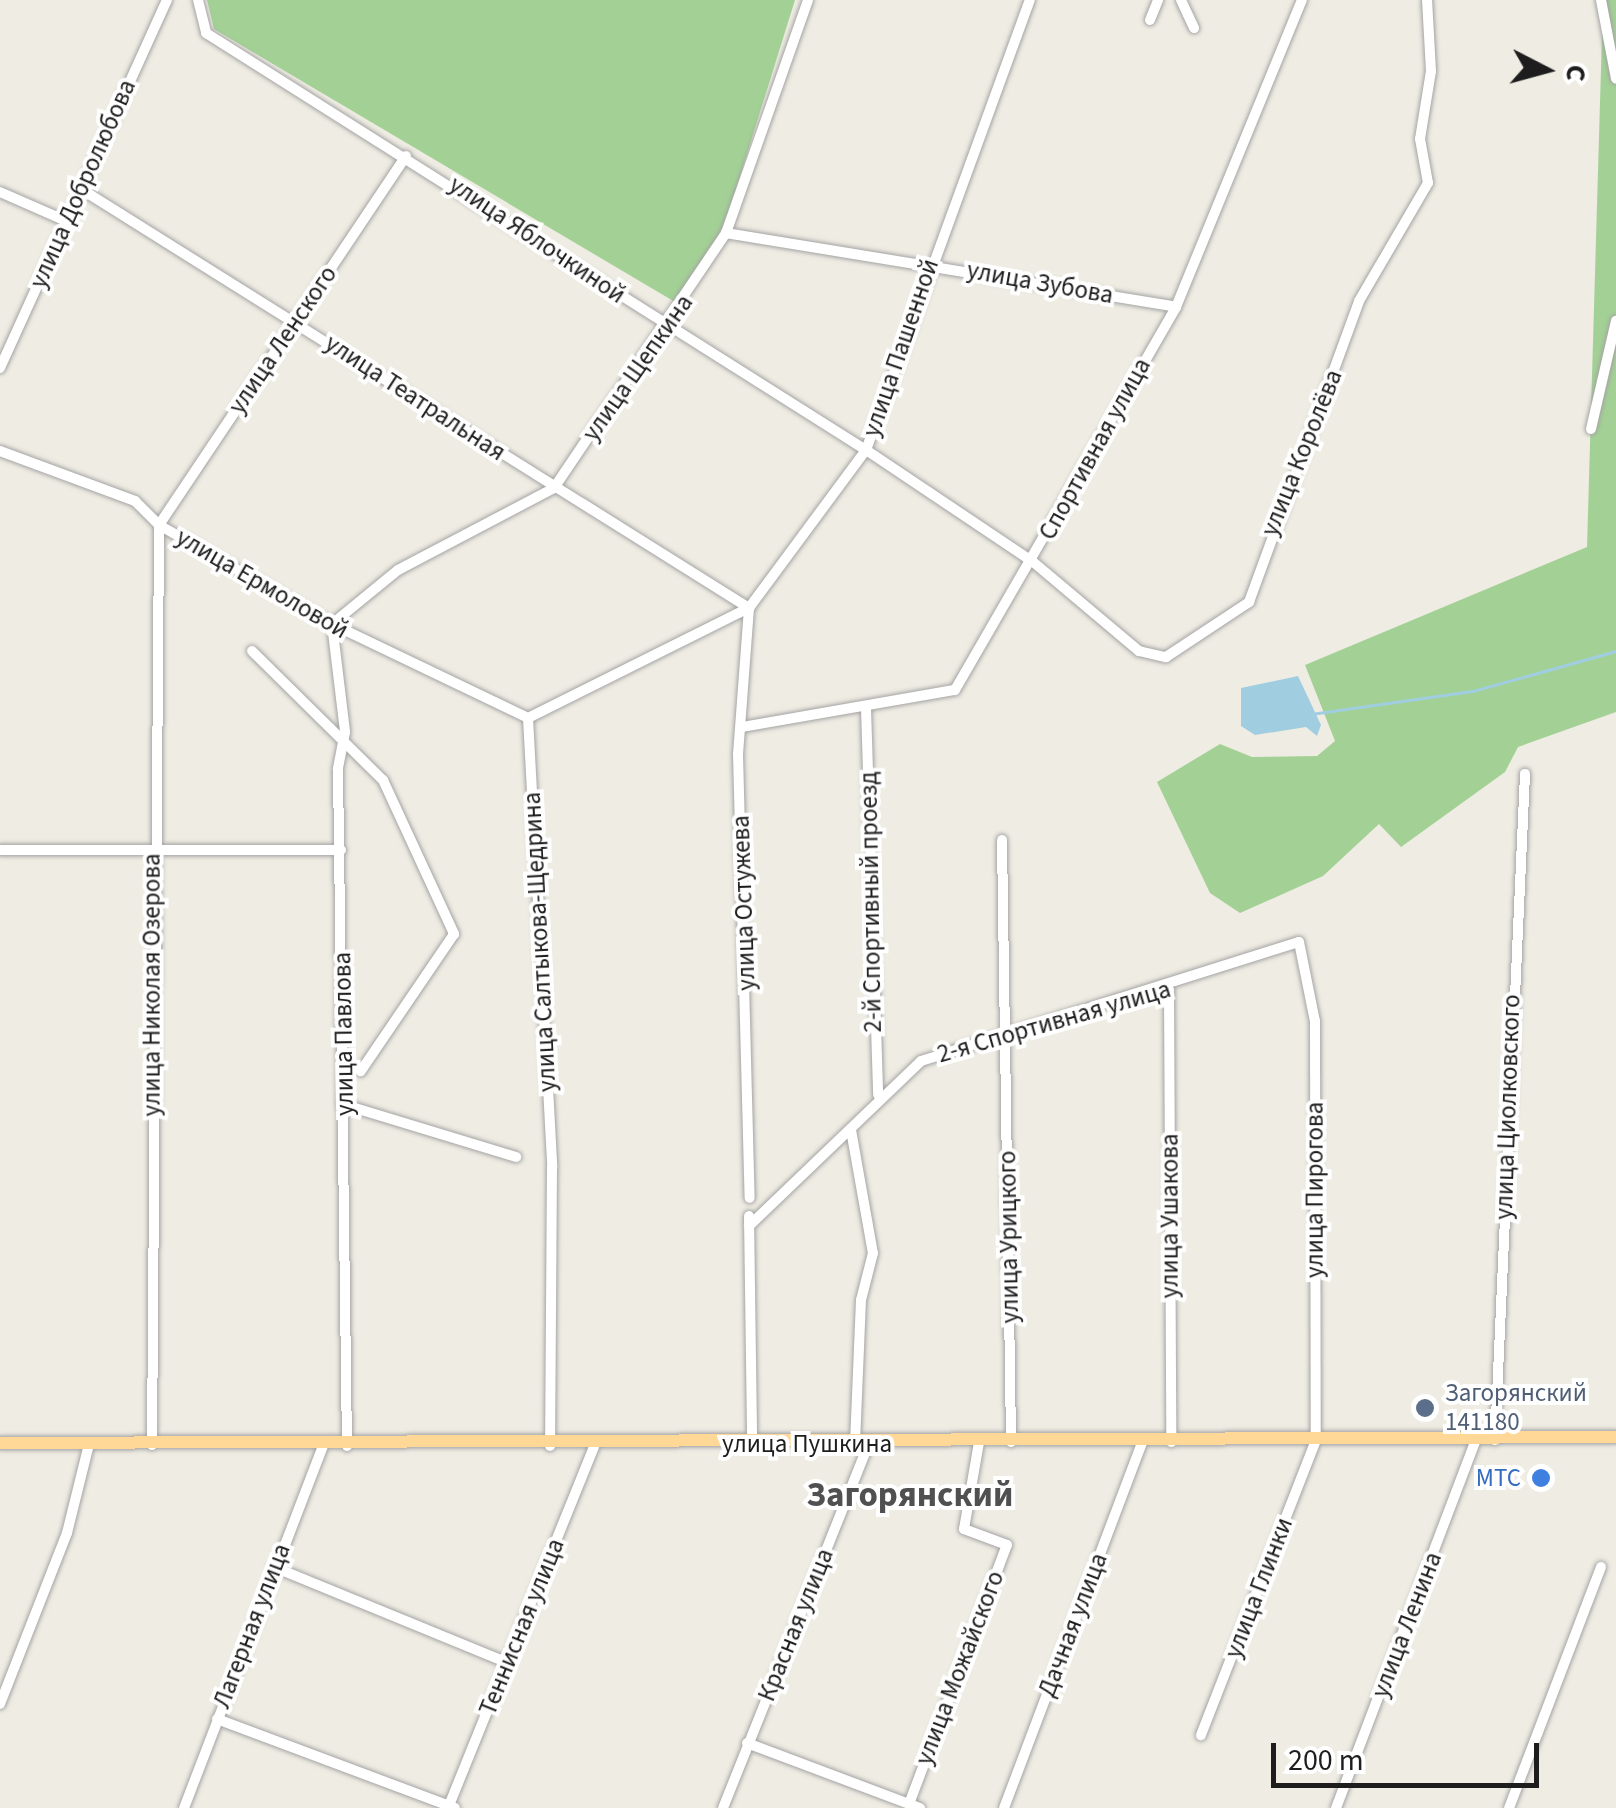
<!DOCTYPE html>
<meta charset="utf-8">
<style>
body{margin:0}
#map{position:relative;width:1616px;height:1808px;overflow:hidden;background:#efece3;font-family:"Source Sans 3",sans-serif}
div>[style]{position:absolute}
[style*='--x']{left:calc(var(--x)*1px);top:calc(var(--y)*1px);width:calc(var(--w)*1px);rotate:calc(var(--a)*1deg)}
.forest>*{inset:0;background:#a3d195}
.water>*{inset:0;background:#a0cee0}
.stream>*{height:2.5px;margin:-1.25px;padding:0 1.25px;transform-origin:1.25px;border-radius:1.25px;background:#a0cee0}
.roads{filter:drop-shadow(0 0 2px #a4a4a4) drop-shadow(0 0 2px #a4a4a4)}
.minor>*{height:10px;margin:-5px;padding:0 5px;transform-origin:5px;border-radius:5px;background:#fff}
.major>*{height:12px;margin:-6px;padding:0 6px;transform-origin:6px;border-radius:6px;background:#ffd898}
.dots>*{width:28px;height:28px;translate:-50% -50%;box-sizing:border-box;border:5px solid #fff;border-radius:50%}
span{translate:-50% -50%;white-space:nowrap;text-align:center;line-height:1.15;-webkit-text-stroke:8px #fff;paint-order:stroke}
.street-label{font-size:25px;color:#1d1d1d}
.service-label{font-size:25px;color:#4e5e75}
.left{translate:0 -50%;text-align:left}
.shop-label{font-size:25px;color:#366cbe}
.right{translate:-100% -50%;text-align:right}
.district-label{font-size:35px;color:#505050;font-weight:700}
.north{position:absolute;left:1496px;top:20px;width:100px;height:100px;-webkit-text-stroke:8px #fff;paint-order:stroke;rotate:96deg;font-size:28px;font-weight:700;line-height:40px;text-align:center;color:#1d1d1d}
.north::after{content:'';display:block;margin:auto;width:35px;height:45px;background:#1d1d1d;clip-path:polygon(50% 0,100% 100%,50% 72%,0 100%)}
.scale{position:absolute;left:1271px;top:1743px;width:268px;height:45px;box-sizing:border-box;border:5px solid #1d1d1d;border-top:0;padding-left:12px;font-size:30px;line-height:35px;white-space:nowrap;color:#1d1d1d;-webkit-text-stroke:8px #fff;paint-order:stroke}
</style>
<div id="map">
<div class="forest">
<i style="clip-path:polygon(207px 0,795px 0,726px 221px,680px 305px,214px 29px)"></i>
<i style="clip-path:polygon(1603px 0,1616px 0,1616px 712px,1518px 747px,1505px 772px,1401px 847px,1379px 824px,1323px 876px,1240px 913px,1210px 893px,1157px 782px,1220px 744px,1252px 757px,1317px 756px,1335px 741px,1305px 665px,1587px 547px)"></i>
</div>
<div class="water">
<i style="clip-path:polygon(1298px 676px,1321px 725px,1317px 736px,1306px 727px,1255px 735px,1241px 726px,1241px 688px)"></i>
</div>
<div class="stream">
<i style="--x:1311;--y:714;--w:164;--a:-8.1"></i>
<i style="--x:1473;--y:691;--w:148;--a:-15.6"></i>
</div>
<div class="roads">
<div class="minor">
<i style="--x:198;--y:0;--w:34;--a:76"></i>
<i style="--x:206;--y:33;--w:781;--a:32.29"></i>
<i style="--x:866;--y:450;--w:200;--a:33.8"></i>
<i style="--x:1032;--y:561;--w:140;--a:40.1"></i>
<i style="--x:1139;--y:651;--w:28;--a:13"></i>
<i style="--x:1166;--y:657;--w:100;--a:-33.5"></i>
<i style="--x:1249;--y:602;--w:320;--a:-69.9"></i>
<i style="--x:1359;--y:301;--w:137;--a:-59.7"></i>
<i style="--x:1428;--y:183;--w:45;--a:-100.3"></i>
<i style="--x:1420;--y:139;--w:69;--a:-80.8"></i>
<i style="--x:1431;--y:71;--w:71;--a:-93.2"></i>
<i style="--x:1181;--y:0;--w:31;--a:65"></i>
<i style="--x:1601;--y:0;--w:80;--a:79.2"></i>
<i style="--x:1150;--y:20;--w:22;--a:-68"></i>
<i style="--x:81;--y:189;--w:789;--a:32.1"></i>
<i style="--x:749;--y:608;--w:146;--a:94.3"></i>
<i style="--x:738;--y:754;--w:444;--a:88.5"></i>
<i style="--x:0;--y:192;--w:72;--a:23.7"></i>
<i style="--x:726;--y:233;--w:456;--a:9.3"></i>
<i style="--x:0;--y:368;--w:404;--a:-65.6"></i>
<i style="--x:1591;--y:429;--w:111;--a:-77"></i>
<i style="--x:0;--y:451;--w:144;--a:20.3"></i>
<i style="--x:135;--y:501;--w:34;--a:45"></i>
<i style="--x:159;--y:525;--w:199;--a:29.8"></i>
<i style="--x:332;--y:624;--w:217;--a:25.6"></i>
<i style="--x:332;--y:624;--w:109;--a:83.1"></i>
<i style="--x:345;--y:732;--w:38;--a:101"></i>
<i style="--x:338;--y:769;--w:677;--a:89.24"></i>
<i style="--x:332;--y:624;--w:85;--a:-39.3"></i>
<i style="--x:398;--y:570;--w:176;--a:-27.7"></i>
<i style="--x:554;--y:488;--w:308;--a:-56"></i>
<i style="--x:726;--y:233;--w:247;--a:-70.6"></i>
<i style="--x:252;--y:651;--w:184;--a:44.6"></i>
<i style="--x:383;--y:780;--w:170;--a:65.2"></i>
<i style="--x:454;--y:934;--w:166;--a:124.2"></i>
<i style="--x:866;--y:708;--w:387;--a:88.2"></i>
<i style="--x:528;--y:718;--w:247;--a:-26.5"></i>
<i style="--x:749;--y:608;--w:197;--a:-53.5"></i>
<i style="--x:866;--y:450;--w:479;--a:-70"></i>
<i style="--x:528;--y:718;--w:450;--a:86.9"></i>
<i style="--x:552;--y:1167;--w:279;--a:90.4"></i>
<i style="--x:742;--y:727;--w:216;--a:-9.9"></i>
<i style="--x:955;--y:690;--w:442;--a:-60"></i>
<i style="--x:1176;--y:307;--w:332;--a:-67.7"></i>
<i style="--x:1002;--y:840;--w:602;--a:89.14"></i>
<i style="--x:0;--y:850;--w:341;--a:0"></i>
<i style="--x:1169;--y:990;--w:452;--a:89.7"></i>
<i style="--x:345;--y:1105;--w:179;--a:16.9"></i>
<i style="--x:851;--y:1130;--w:125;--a:79.9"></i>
<i style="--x:873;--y:1253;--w:49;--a:104.3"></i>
<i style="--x:861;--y:1300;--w:143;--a:92.4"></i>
<i style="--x:749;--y:1216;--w:228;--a:89.2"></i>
<i style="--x:749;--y:1226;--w:238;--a:-43.8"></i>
<i style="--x:921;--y:1061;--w:396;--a:-17.5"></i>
<i style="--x:1299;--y:942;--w:81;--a:78.6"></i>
<i style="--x:1315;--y:1021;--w:419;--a:89.9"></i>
<i style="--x:1316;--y:1440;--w:317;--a:111.3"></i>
<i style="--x:1495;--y:1440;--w:667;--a:-87.42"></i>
<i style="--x:152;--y:1445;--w:920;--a:-89.56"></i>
<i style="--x:159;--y:525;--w:444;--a:-56.2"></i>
<i style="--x:274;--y:1567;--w:253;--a:22.3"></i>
<i style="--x:0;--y:1704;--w:184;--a:-68.6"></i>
<i style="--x:67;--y:1533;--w:92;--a:-76.1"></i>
<i style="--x:217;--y:1719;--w:254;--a:20.5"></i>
<i style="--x:747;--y:1743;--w:185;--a:20.6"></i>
<i style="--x:909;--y:1804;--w:277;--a:-69.3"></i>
<i style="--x:1007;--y:1545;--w:46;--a:-159.6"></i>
<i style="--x:964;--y:1529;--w:88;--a:-80.2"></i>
<i style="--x:184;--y:1808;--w:388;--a:-69"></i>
<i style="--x:448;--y:1808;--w:390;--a:-68"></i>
<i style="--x:723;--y:1808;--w:393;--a:-68.2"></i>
<i style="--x:1004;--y:1808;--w:391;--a:-69.3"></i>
<i style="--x:1336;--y:1808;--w:394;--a:-69.2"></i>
<i style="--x:1509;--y:1808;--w:258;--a:-69.1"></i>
</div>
<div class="major">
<i style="--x:0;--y:1443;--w:1616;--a:-0.21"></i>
</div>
</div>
<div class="dots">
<i style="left:1425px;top:1408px;background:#5c6f8a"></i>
<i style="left:1541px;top:1478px;background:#3f7fe0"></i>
</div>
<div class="street-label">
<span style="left:83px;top:184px;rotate:-66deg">улица Добролюбова</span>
<span style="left:537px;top:240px;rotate:34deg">улица Яблочкиной</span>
<span style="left:1040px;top:283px;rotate:10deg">улица Зубова</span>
<span style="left:283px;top:340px;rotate:-56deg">улица Ленского</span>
<span style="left:901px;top:348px;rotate:-71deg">улица Пашенной</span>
<span style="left:638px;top:368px;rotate:-55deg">улица Щепкина</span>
<span style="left:415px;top:398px;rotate:33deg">улица Театральная</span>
<span style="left:1095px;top:449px;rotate:-61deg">Спортивная улица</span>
<span style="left:1302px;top:453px;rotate:-68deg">улица Королёва</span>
<span style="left:262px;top:584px;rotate:30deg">улица Ермоловой</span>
<span style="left:871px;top:902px;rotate:-91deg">2-й Спортивный проезд</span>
<span style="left:744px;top:903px;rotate:-92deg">улица Остужева</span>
<span style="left:540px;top:942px;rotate:-93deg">улица Салтыкова-Щедрина</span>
<span style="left:152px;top:985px;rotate:-90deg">улица Николая Озерова</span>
<span style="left:1054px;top:1022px;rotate:-16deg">2-я Спортивная улица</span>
<span style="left:344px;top:1034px;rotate:-91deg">улица Павлова</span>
<span style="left:1508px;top:1107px;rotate:-88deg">улица Циолковского</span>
<span style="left:1315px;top:1190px;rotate:-90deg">улица Пирогова</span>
<span style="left:1170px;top:1216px;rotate:-90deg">улица Ушакова</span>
<span style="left:1009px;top:1237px;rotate:-91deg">улица Урицкого</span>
<span style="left:807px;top:1444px">улица Пушкина</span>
<span style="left:1259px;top:1588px;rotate:-69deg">улица Глинки</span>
<span style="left:796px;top:1625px;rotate:-68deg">Красная улица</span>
<span style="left:1073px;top:1625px;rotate:-69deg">Дачная улица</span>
<span style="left:1407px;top:1625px;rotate:-69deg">улица Ленина</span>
<span style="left:252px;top:1626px;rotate:-69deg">Лагерная улица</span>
<span style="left:522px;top:1627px;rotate:-68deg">Теннисная улица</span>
<span style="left:960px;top:1668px;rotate:-69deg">улица Можайского</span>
</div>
<div class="service-label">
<span class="left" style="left:1445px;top:1408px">Загорянский<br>141180</span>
</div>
<div class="shop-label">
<span class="right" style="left:1521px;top:1478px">МТС</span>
</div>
<div class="district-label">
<span style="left:910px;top:1495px">Загорянский</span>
</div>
<div class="north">С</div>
<div class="scale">200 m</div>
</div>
